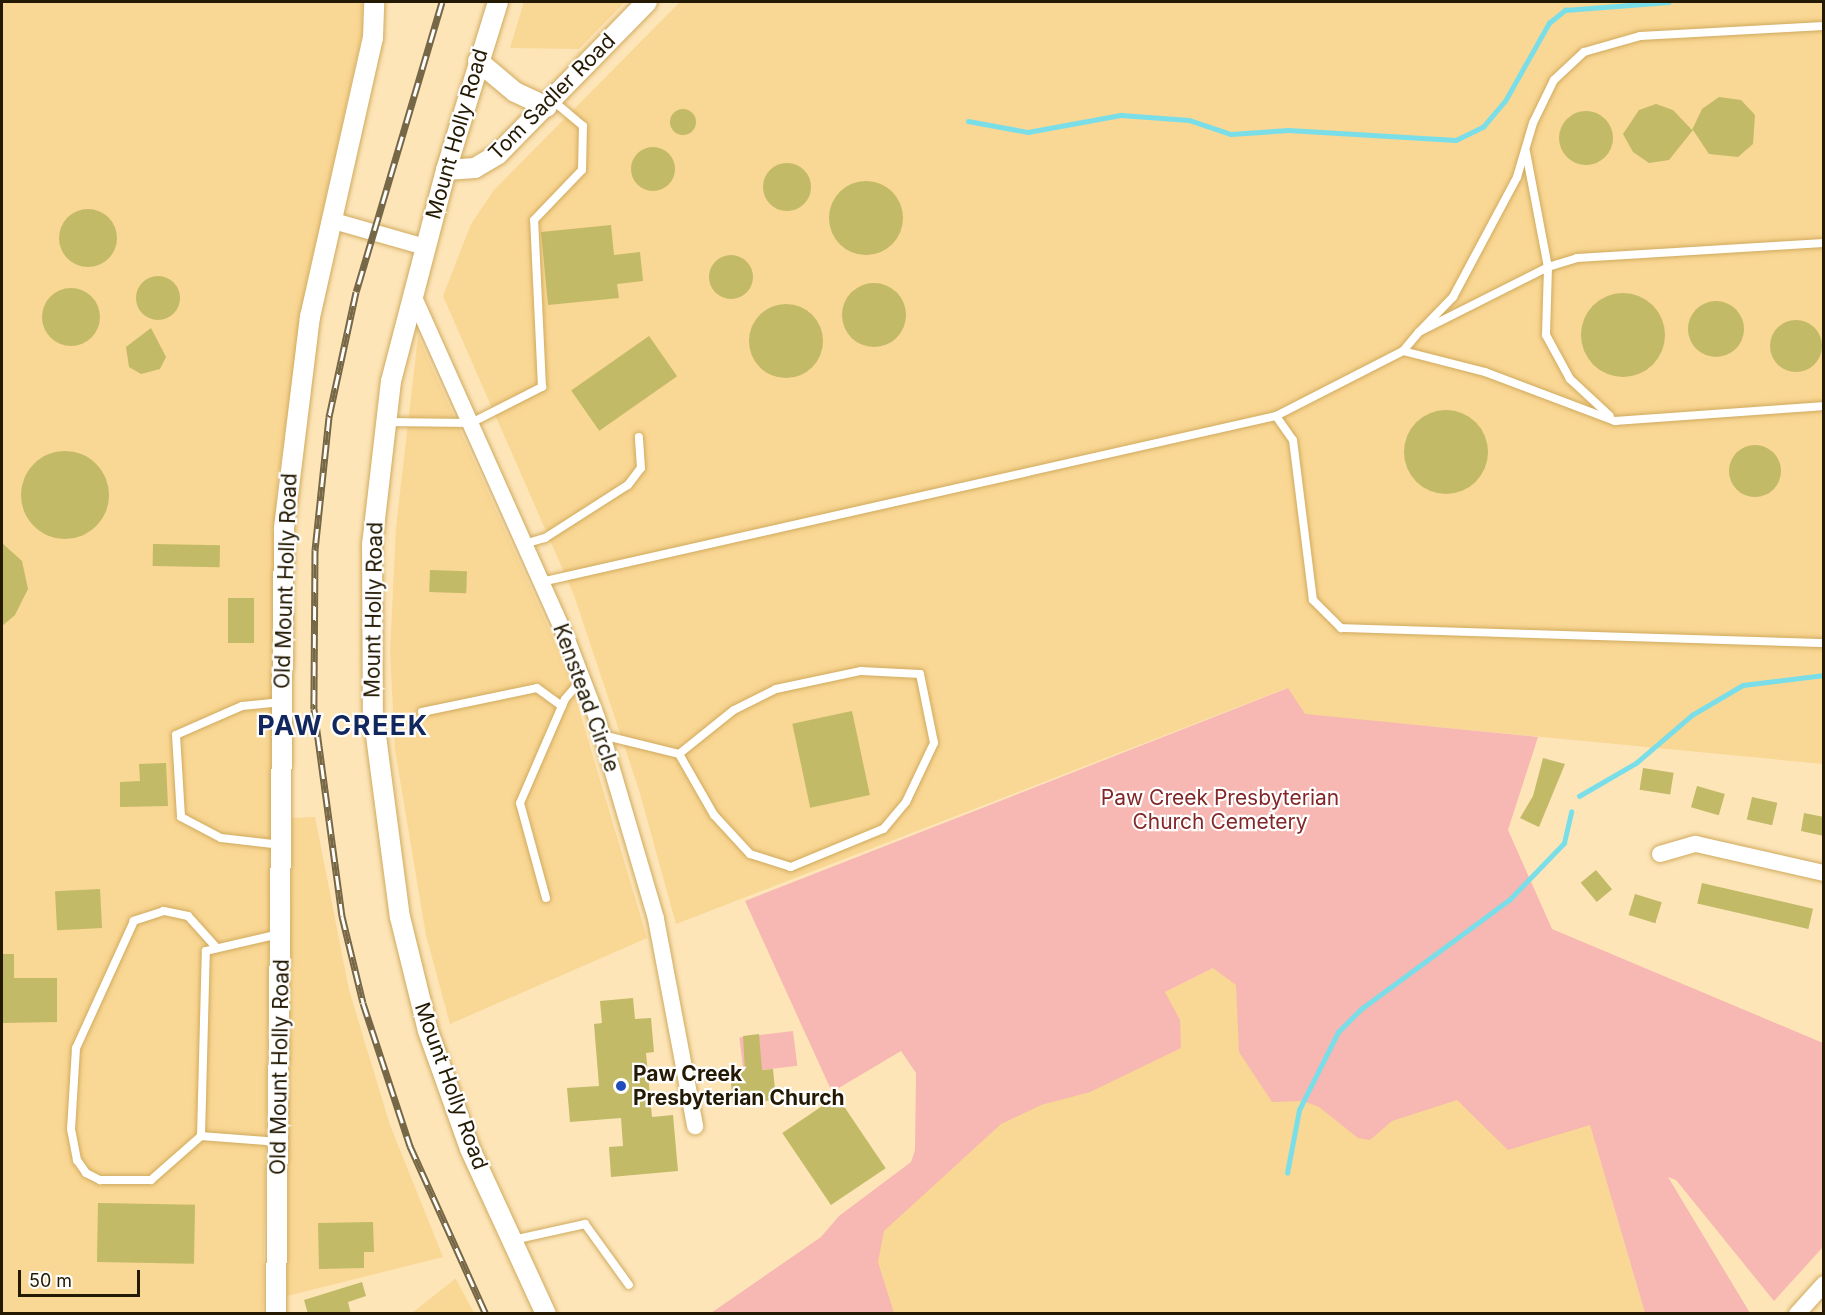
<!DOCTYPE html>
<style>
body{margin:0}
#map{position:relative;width:1825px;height:1315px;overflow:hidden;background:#fde5b8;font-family:Inter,sans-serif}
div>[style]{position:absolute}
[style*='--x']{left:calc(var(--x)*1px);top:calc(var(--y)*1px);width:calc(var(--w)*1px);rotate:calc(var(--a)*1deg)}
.built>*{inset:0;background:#f9d794}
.green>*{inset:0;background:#f7b7b2;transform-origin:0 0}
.stream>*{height:4.5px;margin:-2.25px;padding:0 2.25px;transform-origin:2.25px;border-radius:2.25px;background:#7adee8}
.building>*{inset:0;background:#c2ba66;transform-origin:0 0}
.round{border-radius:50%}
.roads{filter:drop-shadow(0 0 2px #d0aa5d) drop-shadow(0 0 2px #d0aa5d)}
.service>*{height:8px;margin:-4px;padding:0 4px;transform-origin:4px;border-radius:4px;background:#fff}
.minor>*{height:16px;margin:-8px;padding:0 8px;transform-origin:8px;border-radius:8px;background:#fff}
.tertiary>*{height:20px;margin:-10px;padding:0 10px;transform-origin:10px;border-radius:10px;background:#fff}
.rail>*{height:7px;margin-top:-3.5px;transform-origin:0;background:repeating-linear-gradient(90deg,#fff 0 14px,#766747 0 28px);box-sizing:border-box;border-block:2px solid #766747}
.dots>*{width:16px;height:16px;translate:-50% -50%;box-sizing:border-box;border:3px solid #fff;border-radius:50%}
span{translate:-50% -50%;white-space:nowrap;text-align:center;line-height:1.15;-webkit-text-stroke:4.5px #fff;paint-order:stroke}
.street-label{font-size:21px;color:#241902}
.park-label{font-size:21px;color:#822728}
.poi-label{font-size:21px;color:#241902;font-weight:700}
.left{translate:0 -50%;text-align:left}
.district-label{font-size:27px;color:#11275d;font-weight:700;letter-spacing:1.5px}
.frame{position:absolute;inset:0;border:3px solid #241902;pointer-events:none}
.scale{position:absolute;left:18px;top:1270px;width:122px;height:27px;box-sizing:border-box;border:3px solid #241902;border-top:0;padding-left:8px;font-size:18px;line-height:21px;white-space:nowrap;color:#241902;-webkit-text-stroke:4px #fff;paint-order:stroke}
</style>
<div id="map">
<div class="built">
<i style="clip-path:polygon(2px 2px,362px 2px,363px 30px,307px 281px,276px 493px,263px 1313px,2px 1313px)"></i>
<i style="clip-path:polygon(524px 2px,625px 2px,579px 49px,510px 48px)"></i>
<i style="clip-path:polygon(680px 2px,1823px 2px,1823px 764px,1427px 726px,1586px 1111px,1645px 1313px,759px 1313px,1108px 1020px,1325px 913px,1287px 688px,676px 924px,639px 790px,574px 595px,443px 296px,471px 224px,494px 190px)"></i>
<i style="clip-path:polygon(418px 336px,567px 669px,647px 938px,450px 1024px,426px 935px,395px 750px,390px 652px,396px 528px)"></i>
<i style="clip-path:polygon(315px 817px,349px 990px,390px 1125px,443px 1257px,287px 1296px,292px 818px)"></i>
<i style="clip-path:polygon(456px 1279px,474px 1313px,412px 1313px,455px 1279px)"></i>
</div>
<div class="green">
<i style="clip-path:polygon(1288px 688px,1305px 714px,1538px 737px,1508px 830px,1552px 929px,1823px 1043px,1823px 1247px,1774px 1301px,1676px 1180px,1668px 1177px,1750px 1313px,1645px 1313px,1590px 1125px,1508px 1150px,1457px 1100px,1392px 1121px,1370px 1140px,1358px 1138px,1319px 1107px,1303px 1101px,1272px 1102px,1239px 1052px,1236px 985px,1213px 968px,1165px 992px,1180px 1020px,1181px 1048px,1090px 1092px,1041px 1105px,1001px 1124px,884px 1231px,878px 1262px,894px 1313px,711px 1313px,821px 1237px,839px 1216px,911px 1162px,915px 1150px,916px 1073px,901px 1051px,832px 1092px,745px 901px)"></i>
<i style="left:793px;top:1031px;width:35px;height:54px;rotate:83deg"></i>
</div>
<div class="stream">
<i style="--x:968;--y:121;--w:61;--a:10.4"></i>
<i style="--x:1028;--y:132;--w:95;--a:-10.4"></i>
<i style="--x:1121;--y:115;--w:68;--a:4.2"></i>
<i style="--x:1189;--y:120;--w:44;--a:18.4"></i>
<i style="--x:1231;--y:134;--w:57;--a:-4"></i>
<i style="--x:1288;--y:130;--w:168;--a:3.4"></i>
<i style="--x:1456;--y:140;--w:30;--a:-26"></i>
<i style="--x:1483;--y:127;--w:34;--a:-50"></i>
<i style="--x:1505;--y:101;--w:90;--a:-60.6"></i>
<i style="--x:1549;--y:23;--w:21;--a:-39"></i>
<i style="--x:1565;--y:10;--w:104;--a:-4.4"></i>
<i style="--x:1579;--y:796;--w:66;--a:-30.1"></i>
<i style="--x:1636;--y:763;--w:74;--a:-40.6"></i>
<i style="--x:1692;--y:715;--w:59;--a:-30.5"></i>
<i style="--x:1743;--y:685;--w:82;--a:-7"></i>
<i style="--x:1287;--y:1173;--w:64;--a:-79.2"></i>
<i style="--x:1299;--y:1110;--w:87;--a:-63.4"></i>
<i style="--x:1338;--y:1032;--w:33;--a:-45"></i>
<i style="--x:1361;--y:1009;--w:184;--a:-36.4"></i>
<i style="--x:1509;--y:900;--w:79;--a:-46"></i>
<i style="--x:1564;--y:843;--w:32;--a:-77"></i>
</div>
<div class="building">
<i style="clip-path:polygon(1719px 97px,1741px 100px,1755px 115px,1753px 144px,1738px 157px,1709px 154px,1693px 130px,1669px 160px,1649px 163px,1633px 152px,1623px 134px,1639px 110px,1656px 104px,1673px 110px,1692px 130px,1702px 109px)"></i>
<i class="round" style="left:670px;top:109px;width:26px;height:26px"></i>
<i class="round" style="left:1559px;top:111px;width:54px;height:54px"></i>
<i class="round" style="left:631px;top:147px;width:44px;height:44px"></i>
<i class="round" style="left:763px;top:163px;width:48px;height:48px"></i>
<i class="round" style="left:829px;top:181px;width:74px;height:74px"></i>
<i class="round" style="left:59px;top:209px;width:58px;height:58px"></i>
<i style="clip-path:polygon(611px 225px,614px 255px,640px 252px,643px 281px,617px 284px,619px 298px,548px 305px,541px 232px)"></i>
<i class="round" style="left:709px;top:255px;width:44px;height:44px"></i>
<i class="round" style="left:136px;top:276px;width:44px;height:44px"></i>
<i class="round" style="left:842px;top:283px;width:64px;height:64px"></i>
<i class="round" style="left:42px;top:288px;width:58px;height:58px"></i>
<i class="round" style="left:1581px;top:293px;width:84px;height:84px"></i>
<i class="round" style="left:1688px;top:301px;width:56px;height:56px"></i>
<i class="round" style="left:749px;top:304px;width:74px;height:74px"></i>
<i class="round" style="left:1770px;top:320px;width:52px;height:52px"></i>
<i style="clip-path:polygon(151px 328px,166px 357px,160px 369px,141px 374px,129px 367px,126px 347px)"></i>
<i style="left:649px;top:336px;width:49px;height:95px;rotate:55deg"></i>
<i class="round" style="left:1404px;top:410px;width:84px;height:84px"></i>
<i class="round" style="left:1729px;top:445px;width:52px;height:52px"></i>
<i class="round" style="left:21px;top:451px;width:88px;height:88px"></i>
<i style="clip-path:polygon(2px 543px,22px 561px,28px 589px,15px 615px,2px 626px)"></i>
<i style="left:153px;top:544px;width:67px;height:22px;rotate:1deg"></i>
<i style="left:430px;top:570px;width:37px;height:22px;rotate:2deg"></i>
<i style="left:228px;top:598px;width:26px;height:45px"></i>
<i style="left:852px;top:711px;width:86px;height:61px;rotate:78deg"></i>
<i style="clip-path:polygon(1543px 758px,1565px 764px,1539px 827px,1520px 818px,1533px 796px)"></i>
<i style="clip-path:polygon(166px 763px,168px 806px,120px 807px,120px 782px,140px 781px,139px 764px)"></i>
<i style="left:1643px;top:768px;width:31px;height:22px;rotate:9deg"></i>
<i style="left:1697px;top:786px;width:29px;height:22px;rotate:16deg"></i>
<i style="left:1752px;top:797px;width:26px;height:23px;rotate:13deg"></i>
<i style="clip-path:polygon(1804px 813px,1824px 817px,1824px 836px,1801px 831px)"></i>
<i style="left:1596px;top:870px;width:25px;height:20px;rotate:50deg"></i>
<i style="left:1702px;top:883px;width:114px;height:21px;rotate:13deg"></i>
<i style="left:100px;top:889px;width:39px;height:45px;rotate:87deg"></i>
<i style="left:1635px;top:894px;width:28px;height:22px;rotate:17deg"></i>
<i style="clip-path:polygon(2px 954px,14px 954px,14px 978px,57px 978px,57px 1022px,2px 1023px)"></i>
<i style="clip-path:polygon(633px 998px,635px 1019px,651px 1018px,654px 1052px,646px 1053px,652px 1117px,673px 1115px,678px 1171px,611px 1177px,609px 1147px,623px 1146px,621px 1118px,570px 1122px,567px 1088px,599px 1086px,594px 1024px,602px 1023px,600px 1001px)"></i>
<i style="clip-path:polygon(759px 1034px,762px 1070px,773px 1069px,776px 1100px,733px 1104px,730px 1073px,745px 1071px,743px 1036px)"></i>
<i style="left:837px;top:1096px;width:87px;height:66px;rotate:56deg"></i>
<i style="left:98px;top:1203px;width:97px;height:59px;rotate:1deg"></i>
<i style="clip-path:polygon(373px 1222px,374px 1252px,364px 1252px,364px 1268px,319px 1269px,318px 1223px)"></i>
<i style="clip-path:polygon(362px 1282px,366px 1296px,348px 1302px,351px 1314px,308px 1314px,304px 1300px)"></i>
</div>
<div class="roads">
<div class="service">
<i style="--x:1526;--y:152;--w:117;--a:79.2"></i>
<i style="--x:1548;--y:267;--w:68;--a:91.7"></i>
<i style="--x:1546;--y:335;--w:50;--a:61.4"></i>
<i style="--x:1570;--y:379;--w:54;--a:42.8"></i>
<i style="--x:1419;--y:332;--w:49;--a:-45.8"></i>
<i style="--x:1453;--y:297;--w:136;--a:-61.9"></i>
<i style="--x:1517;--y:177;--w:56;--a:-73.5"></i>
<i style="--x:1533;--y:123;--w:48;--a:-64"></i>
<i style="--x:1554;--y:80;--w:41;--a:-43"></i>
<i style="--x:1584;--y:52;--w:58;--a:-15.9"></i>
<i style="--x:1640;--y:36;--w:184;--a:-3.1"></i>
<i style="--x:1403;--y:351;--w:25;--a:-50"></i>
<i style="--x:1419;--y:332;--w:144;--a:-26.7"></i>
<i style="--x:1548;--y:267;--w:30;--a:-17"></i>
<i style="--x:1577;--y:258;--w:247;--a:-3.5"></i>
<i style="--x:1276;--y:416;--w:29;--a:55"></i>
<i style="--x:1293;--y:440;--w:161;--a:82.9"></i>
<i style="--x:1313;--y:600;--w:40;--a:45"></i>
<i style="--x:1341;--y:628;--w:483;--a:1.8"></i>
<i style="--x:385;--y:422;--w:86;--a:0.7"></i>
<i style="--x:471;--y:423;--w:80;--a:-26.9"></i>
<i style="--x:542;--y:387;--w:167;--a:-92.7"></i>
<i style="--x:534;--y:220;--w:69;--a:-46.2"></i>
<i style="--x:582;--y:170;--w:44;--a:-88.7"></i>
<i style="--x:583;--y:126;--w:39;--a:-140"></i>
<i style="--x:524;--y:544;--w:22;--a:-16"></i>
<i style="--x:545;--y:538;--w:98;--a:-32.6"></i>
<i style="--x:628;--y:485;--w:21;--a:-53"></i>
<i style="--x:641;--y:468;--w:31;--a:-94"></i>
<i style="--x:541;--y:582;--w:754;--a:-12.73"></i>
<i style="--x:1276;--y:416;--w:143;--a:-27.1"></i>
<i style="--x:1403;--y:351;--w:85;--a:14.4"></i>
<i style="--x:1485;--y:372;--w:139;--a:20.7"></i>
<i style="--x:1615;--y:421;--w:210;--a:-4.1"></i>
<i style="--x:282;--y:702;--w:40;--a:174.3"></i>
<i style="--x:242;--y:706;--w:72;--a:156.3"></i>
<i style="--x:176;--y:735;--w:82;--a:86.5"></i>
<i style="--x:181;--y:817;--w:45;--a:27.7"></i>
<i style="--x:221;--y:838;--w:61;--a:6.5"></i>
<i style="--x:422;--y:712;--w:117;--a:-11.8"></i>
<i style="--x:537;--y:688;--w:31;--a:36"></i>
<i style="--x:602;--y:735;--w:79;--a:13.9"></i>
<i style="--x:679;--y:754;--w:70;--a:-38.7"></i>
<i style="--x:734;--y:710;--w:47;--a:-26.6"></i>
<i style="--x:776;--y:689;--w:87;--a:-12"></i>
<i style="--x:861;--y:671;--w:59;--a:2.9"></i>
<i style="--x:920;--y:674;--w:70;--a:78.5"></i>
<i style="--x:934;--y:743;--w:65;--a:115.4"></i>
<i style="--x:906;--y:802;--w:35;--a:130"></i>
<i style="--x:883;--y:829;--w:100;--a:157.6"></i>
<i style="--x:791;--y:867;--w:43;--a:-162.4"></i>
<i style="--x:750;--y:854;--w:53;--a:-132.7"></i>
<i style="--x:714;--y:815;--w:70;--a:-119.8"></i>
<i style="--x:546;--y:898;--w:98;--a:-105.3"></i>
<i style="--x:520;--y:803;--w:113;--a:-66.6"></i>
<i style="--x:565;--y:699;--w:28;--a:-49"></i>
<i style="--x:215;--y:946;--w:40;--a:-132"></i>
<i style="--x:188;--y:916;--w:25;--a:-168"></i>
<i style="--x:164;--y:911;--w:32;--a:162"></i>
<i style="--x:134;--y:921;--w:140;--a:114.5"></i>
<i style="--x:76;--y:1048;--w:81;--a:93.5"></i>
<i style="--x:71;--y:1129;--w:32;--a:79"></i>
<i style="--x:77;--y:1160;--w:16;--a:55"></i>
<i style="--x:86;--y:1173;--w:16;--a:27"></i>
<i style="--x:100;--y:1180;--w:51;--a:0"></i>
<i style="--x:151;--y:1180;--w:67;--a:-41.3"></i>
<i style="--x:201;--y:1136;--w:185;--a:-88.5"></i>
<i style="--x:206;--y:951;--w:75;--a:-13.1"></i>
<i style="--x:201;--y:1136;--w:78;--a:4.4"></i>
<i style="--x:513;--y:1240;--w:74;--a:-12.5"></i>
<i style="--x:585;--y:1224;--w:75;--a:54.2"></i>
</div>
<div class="minor">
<i style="--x:330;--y:220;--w:99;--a:15.9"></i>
<i style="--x:412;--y:293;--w:382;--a:65.9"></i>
<i style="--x:568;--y:642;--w:81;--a:69.1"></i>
<i style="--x:597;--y:718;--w:209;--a:73.6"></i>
<i style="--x:656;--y:919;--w:211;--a:79.3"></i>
<i style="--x:1660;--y:854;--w:37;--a:-16"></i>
<i style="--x:1696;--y:844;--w:131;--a:12.8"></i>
<i style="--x:1797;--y:1314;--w:40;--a:-48"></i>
</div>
<div class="tertiary">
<i style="--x:498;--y:2;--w:176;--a:107.2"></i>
<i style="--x:446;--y:170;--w:218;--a:104.6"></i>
<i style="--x:391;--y:381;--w:164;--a:96.6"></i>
<i style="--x:372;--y:544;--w:169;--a:89.7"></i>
<i style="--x:373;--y:713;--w:206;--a:82.5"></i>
<i style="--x:400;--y:917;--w:117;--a:76.2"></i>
<i style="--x:428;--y:1031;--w:125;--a:70.4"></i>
<i style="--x:470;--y:1149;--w:182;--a:65.3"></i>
<i style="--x:478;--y:61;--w:48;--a:40"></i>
<i style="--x:515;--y:92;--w:35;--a:25"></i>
<i style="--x:446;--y:170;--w:29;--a:-4"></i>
<i style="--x:475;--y:168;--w:27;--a:-31"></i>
<i style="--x:498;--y:154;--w:213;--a:-45.6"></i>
<i style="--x:276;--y:1314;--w:786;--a:-89.42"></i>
<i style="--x:284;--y:528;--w:213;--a:-83"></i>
<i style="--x:310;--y:317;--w:286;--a:-77.3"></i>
<i style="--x:373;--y:38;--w:36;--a:-88"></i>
</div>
</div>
<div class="rail">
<i style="--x:442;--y:2;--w:302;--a:106.5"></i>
<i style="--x:356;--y:292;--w:128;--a:102.2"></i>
<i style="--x:329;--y:417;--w:134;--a:96"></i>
<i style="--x:315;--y:550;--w:159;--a:90.4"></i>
<i style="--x:314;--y:709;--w:209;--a:82.3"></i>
<i style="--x:342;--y:916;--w:89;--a:76.4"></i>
<i style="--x:363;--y:1003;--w:151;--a:71.8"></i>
<i style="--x:410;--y:1146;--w:184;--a:65.7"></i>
</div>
<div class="dots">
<i style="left:621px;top:1086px;background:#204dbb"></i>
</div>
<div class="street-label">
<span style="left:552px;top:97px;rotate:-45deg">Tom Sadler Road</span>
<span style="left:457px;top:134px;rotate:-74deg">Mount Holly Road</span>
<span style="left:286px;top:581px;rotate:-88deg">Old Mount Holly Road</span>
<span style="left:374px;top:610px;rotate:-89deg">Mount Holly Road</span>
<span style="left:586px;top:698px;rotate:70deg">Kenstead Circle</span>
<span style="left:280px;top:1067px;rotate:-89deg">Old Mount Holly Road</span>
<span style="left:451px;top:1086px;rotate:70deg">Mount Holly Road</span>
</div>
<div class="park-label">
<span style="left:1220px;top:810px">Paw Creek Presbyterian<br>Church Cemetery</span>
</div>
<div class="poi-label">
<span class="left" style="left:633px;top:1086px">Paw Creek<br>Presbyterian Church</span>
</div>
<div class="district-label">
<span style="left:343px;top:726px">PAW CREEK</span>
</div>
<div class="frame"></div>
<div class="scale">50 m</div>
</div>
